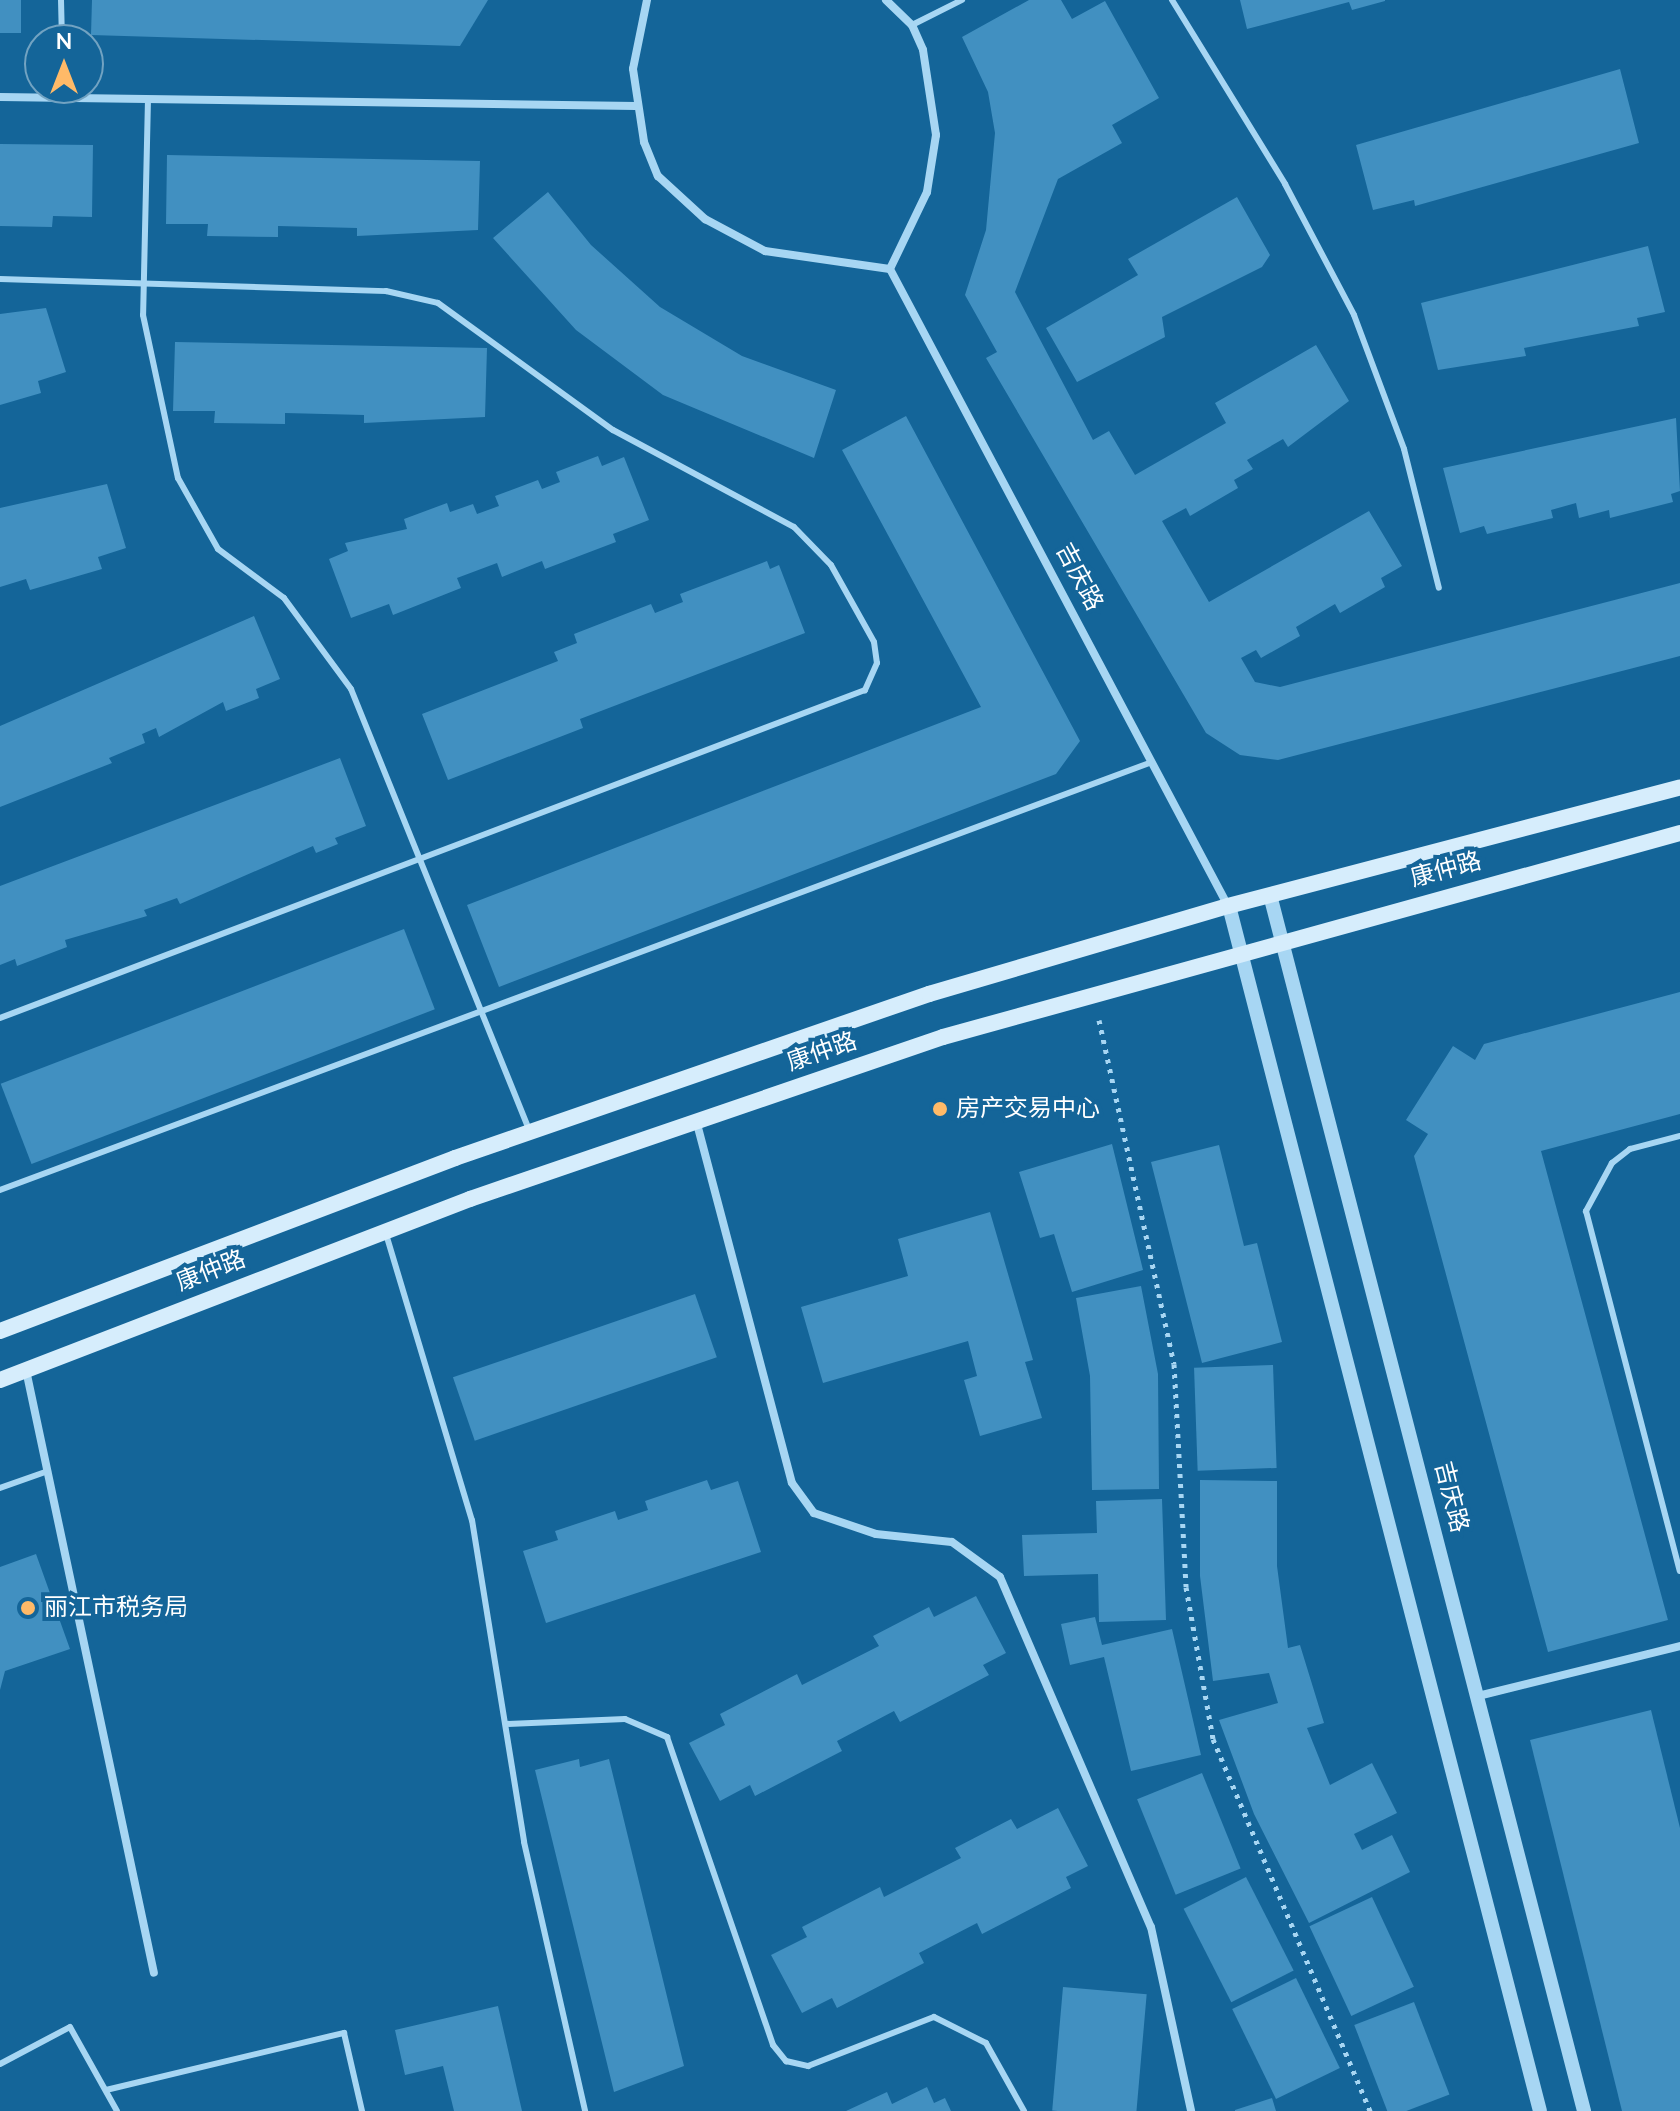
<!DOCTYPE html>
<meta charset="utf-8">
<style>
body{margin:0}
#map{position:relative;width:1680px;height:2111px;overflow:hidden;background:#146599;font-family:"Nunito Sans","Noto Sans SC",sans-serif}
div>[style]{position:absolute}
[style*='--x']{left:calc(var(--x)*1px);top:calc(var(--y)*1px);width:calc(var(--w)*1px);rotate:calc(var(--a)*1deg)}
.building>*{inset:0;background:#4190c1;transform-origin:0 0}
.path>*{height:5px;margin-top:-2.5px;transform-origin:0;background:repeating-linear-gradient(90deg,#a7d6f3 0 4px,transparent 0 10px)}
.service>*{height:6px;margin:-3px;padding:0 3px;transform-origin:3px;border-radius:3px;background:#a7d6f3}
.minor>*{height:8px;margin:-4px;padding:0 4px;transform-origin:4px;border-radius:4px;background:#a7d6f3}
.tertiary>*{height:14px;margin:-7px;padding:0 7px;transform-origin:7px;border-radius:7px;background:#a7d6f3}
.secondary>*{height:16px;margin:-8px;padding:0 8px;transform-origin:8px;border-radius:8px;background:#d6edfc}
.dots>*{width:22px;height:22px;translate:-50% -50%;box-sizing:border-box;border:4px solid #146599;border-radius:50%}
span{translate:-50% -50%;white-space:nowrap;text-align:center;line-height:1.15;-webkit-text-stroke:8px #146599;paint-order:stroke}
.street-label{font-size:24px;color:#fff}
.poi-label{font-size:24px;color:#fff}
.left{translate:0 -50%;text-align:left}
.north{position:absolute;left:24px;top:24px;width:80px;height:80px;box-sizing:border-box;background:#146599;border:2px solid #72a3c2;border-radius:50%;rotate:0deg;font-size:22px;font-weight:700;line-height:32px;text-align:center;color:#fff}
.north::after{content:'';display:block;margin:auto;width:28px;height:36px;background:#ffba68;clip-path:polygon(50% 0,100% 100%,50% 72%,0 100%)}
</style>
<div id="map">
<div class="building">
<i style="left:0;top:0;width:21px;height:33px"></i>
<i style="clip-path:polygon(92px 0,488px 0,460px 46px,91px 35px)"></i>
<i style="clip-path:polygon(1029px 0,1061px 0,1072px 19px,1105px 1px,1159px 98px,1112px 125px,1122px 143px,1058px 179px,1015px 292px,1093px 440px,1109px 431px,1135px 475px,1226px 423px,1215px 403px,1316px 345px,1349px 401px,1288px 447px,1283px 439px,1247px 460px,1253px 469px,1234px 480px,1238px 488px,1190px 516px,1186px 508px,1162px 521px,1209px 602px,1369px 511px,1402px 566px,1381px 578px,1385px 587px,1340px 613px,1335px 604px,1296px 627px,1300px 636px,1261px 658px,1256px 650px,1241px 658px,1255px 682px,1280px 687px,1680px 583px,1680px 656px,1278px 760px,1240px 755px,1206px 733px,986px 358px,997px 352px,965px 295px,986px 230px,995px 133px,988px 92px,962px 37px)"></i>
<i style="clip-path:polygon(1240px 0,1385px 0,1385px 1px,1352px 10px,1349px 2px,1247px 29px)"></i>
<i style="clip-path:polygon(1620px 69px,1639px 143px,1415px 206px,1414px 200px,1373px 210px,1356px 145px)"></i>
<i style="clip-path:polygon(0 144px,93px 145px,92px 217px,53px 216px,52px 227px,0 226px)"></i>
<i style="clip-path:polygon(167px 155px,480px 161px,478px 230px,357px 236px,357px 228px,278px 226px,278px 237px,207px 236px,208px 224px,166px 224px)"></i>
<i style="clip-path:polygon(548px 192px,591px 245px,660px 307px,742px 356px,836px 390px,814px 458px,663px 395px,576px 330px,493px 238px)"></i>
<i style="clip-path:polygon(1237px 197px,1270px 255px,1262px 267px,1162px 317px,1165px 337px,1077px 382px,1046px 328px,1138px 275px,1128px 259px)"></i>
<i style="clip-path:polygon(1648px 246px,1665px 312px,1637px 318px,1639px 326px,1524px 348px,1526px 356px,1438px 370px,1421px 303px)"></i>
<i style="clip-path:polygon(46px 308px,66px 372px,38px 381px,41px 393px,0 405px,0 314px)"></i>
<i style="clip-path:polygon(175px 342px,487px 348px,485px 417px,364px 423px,364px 415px,285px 413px,285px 424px,214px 423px,215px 411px,173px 411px)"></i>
<i style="clip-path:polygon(906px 416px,1080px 741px,1056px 774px,499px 987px,467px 905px,981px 707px,842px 450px)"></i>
<i style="clip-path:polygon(1676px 418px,1680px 491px,1671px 494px,1673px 502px,1610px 518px,1609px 510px,1579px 518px,1576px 503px,1551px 510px,1553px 518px,1487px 534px,1484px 526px,1460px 533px,1443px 468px)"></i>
<i style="clip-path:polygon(598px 456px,602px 466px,624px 457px,649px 520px,613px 534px,616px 542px,545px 569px,542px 561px,502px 577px,497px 563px,457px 578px,461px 588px,393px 615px,389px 604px,351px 618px,329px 559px,348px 551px,345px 543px,407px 529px,404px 519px,447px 503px,450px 512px,473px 504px,477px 514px,499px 506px,495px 496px,538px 480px,542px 489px,560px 482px,556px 472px)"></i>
<i style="clip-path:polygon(107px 484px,126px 548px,98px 557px,102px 569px,30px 590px,26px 579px,0 587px,0 508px)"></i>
<i style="clip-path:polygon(767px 561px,770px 569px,779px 565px,805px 633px,580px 719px,583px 728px,448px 780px,422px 714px,558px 661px,554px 652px,577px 643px,574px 634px,651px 604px,655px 613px,683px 602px,680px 594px)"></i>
<i style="clip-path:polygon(254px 616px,280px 679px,256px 689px,259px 698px,226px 711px,223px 702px,159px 737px,156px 728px,142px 734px,145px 743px,109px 758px,112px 763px,0 807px,0 726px)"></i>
<i style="clip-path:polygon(340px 758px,366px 826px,335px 838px,338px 844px,316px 853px,313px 846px,180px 904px,177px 898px,144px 910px,147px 916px,65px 940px,67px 947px,17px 966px,15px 959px,0 965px,0 886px)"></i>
<i style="left:404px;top:929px;width:86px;height:432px;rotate:69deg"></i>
<i style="clip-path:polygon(1680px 992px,1680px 1114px,1541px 1151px,1668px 1620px,1548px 1652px,1414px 1156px,1428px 1134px,1406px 1120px,1453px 1046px,1475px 1060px,1484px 1044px)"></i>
<i style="clip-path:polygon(1112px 1144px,1143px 1270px,1072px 1292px,1054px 1234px,1040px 1238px,1019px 1172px)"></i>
<i style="clip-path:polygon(1219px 1145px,1244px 1246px,1257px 1243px,1282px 1342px,1202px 1363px,1151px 1162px)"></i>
<i style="clip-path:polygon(990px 1212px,1033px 1360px,1025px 1362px,1042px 1418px,980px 1436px,964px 1380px,977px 1376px,968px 1341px,823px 1383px,801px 1307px,908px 1276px,898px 1239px)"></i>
<i style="clip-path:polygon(1141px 1286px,1158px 1374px,1159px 1489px,1092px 1490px,1090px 1376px,1076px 1298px)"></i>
<i style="left:695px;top:1294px;width:67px;height:256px;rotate:71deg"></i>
<i style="left:1273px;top:1365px;width:103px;height:79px;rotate:88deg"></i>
<i style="clip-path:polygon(707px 1480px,711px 1490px,738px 1481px,761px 1552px,546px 1623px,523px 1551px,558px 1540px,555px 1531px,615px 1511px,618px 1520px,648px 1510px,645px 1501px)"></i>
<i style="clip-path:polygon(1200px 1480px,1277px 1481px,1277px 1566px,1288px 1648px,1300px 1645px,1324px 1723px,1307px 1728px,1330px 1785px,1372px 1763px,1397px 1813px,1354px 1834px,1362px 1850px,1392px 1835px,1410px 1872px,1309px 1923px,1254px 1814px,1219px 1720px,1278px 1703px,1269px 1673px,1213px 1681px,1200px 1576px)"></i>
<i style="clip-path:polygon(1162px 1499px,1166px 1620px,1099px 1622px,1098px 1574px,1024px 1576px,1022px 1535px,1097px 1533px,1096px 1501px)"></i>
<i style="clip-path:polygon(36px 1554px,70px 1649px,5px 1671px,0 1690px,0 1567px)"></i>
<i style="clip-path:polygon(976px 1596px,1006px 1653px,983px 1665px,989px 1675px,900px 1722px,894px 1711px,837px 1741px,842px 1751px,755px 1796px,750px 1785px,720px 1801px,689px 1743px,725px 1725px,720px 1714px,797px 1674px,802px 1685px,879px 1646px,873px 1636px,929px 1607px,934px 1617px)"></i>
<i style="clip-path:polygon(1095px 1617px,1102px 1645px,1172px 1629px,1201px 1755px,1131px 1771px,1104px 1657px,1070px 1665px,1061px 1624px)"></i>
<i style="clip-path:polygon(1651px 1710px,1680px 1828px,1680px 2111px,1622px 2111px,1530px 1740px)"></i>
<i style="clip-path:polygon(579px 1759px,580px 1767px,609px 1759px,684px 2066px,614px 2092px,535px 1770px)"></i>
<i style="left:1202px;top:1773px;width:103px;height:70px;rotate:68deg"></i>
<i style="clip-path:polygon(1058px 1808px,1088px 1866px,1066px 1877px,1071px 1888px,982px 1934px,977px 1923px,919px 1953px,924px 1963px,837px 2008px,832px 1998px,802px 2013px,771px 1955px,807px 1937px,802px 1927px,880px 1887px,884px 1897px,961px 1858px,955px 1848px,1011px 1819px,1017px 1829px)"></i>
<i style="left:1246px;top:1877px;width:105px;height:70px;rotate:63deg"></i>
<i style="left:1372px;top:1897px;width:99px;height:69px;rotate:65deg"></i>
<i style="left:1296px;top:1978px;width:100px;height:71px;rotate:64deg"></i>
<i style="left:1063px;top:1987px;width:84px;height:124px;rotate:5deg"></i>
<i style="left:1414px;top:2002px;width:99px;height:64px;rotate:69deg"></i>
<i style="clip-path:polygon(498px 2006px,522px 2111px,454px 2111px,443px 2066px,405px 2075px,395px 2030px)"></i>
<i style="clip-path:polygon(927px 2087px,934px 2103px,945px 2098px,951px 2111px,846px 2111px,887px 2092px,892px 2104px)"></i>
<i style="clip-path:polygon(1272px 2098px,1276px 2111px,1235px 2111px,1235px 2110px)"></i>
</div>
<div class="path">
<i style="--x:1099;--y:1020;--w:352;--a:77.7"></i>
<i style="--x:1174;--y:1364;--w:223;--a:86.9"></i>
<i style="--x:1186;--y:1587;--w:154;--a:79.9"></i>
<i style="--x:1213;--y:1739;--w:404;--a:67.1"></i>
</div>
<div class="service">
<i style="--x:61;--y:0;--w:40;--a:88.6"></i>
<i style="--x:1172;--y:0;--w:216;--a:58.4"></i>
<i style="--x:1285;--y:184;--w:148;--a:62.2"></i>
<i style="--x:1354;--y:315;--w:143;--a:69.5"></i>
<i style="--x:1404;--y:449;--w:143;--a:75.9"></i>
<i style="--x:912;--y:25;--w:56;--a:-26.6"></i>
<i style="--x:148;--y:99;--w:216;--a:91.3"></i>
<i style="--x:143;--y:315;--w:167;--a:77.9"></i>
<i style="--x:178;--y:478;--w:81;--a:60.6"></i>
<i style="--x:218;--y:549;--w:82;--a:36.6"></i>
<i style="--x:284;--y:598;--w:113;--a:53.6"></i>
<i style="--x:351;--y:689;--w:476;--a:68"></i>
<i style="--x:0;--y:279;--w:386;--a:1.8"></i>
<i style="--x:386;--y:291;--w:53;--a:13"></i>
<i style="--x:438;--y:303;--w:216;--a:36"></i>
<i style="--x:613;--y:430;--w:205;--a:28.2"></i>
<i style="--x:794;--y:527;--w:53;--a:45.8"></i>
<i style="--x:831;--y:565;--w:88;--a:60.8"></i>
<i style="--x:874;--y:642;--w:21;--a:82"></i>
<i style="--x:877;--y:663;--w:30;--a:114"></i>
<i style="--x:865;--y:690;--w:925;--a:159.23"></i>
<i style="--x:1680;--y:1136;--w:52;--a:165.4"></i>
<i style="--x:1630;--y:1149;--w:23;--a:142"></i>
<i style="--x:1612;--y:1163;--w:55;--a:118.4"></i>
<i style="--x:1586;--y:1211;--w:372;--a:75.4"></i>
<i style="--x:0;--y:1190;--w:1229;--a:-20.38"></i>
<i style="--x:386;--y:1234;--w:299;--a:73.3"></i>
<i style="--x:472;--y:1520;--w:326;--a:80.8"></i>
<i style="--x:524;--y:1842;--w:276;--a:77.2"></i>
<i style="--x:0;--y:1488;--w:51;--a:-19.5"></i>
<i style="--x:506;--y:1724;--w:119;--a:-2.4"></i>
<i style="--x:625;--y:1719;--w:46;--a:23.2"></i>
<i style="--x:667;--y:1737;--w:326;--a:71"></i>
<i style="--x:773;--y:2045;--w:21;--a:51"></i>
<i style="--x:786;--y:2061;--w:23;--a:13"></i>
<i style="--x:808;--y:2066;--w:135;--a:-21.3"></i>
<i style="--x:934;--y:2017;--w:58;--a:26.6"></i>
<i style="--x:986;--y:2043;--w:78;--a:60.8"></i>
<i style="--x:0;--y:2064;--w:79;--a:-27.9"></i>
<i style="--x:70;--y:2027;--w:96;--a:60.8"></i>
<i style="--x:106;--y:2090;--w:245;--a:-13.5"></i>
<i style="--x:344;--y:2033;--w:80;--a:77"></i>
</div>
<div class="minor">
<i style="--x:647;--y:0;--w:70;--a:101.5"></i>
<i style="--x:633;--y:69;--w:74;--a:81.4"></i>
<i style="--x:644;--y:142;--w:37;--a:68"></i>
<i style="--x:658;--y:176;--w:64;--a:42.5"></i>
<i style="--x:705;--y:219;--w:68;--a:28.1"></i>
<i style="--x:765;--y:251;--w:126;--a:8.2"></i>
<i style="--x:886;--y:0;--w:36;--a:44"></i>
<i style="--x:912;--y:25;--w:27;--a:66"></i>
<i style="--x:923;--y:50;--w:86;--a:81.3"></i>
<i style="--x:936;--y:135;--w:58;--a:99"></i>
<i style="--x:927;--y:192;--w:85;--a:115.7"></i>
<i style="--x:0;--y:97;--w:636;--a:0.81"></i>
<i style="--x:890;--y:269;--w:721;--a:62.05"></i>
<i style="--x:696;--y:1120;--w:375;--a:75.2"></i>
<i style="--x:792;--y:1483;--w:37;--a:54"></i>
<i style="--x:814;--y:1513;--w:65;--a:18.7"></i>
<i style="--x:876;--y:1534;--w:76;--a:6"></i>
<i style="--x:952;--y:1542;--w:59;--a:36.1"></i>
<i style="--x:1000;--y:1577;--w:381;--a:66.7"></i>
<i style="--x:1151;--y:1927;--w:188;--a:77.7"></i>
<i style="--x:26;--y:1370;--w:616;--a:78.02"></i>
<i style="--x:1478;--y:1696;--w:208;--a:-13.9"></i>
</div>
<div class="tertiary">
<i style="--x:1270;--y:895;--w:1256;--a:75.52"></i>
<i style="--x:1229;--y:906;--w:1244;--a:75.53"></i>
</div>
<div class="secondary">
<i style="--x:0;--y:1331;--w:487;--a:-20.8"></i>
<i style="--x:455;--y:1158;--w:502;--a:-19.09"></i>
<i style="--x:929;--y:994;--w:312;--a:-16.4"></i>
<i style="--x:1228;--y:906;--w:467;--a:-14.7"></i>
<i style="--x:0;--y:1380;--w:504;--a:-21.06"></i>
<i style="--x:470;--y:1199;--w:500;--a:-18.9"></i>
<i style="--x:943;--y:1037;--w:765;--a:-15.47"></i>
</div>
<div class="dots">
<i style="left:940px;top:1109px;background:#ffba68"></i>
<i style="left:28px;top:1608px;background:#ffba68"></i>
</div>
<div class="street-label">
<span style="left:1079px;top:577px;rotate:62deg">吉庆路</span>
<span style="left:1446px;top:870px;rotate:-15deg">康仲路</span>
<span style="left:822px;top:1052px;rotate:-19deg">康仲路</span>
<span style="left:211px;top:1271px;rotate:-21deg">康仲路</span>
<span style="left:1451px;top:1497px;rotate:76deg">吉庆路</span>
</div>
<div class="poi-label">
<span class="left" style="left:956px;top:1109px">房产交易中心</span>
<span class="left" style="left:44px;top:1608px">丽江市税务局</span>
</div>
<div class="north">N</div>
</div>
